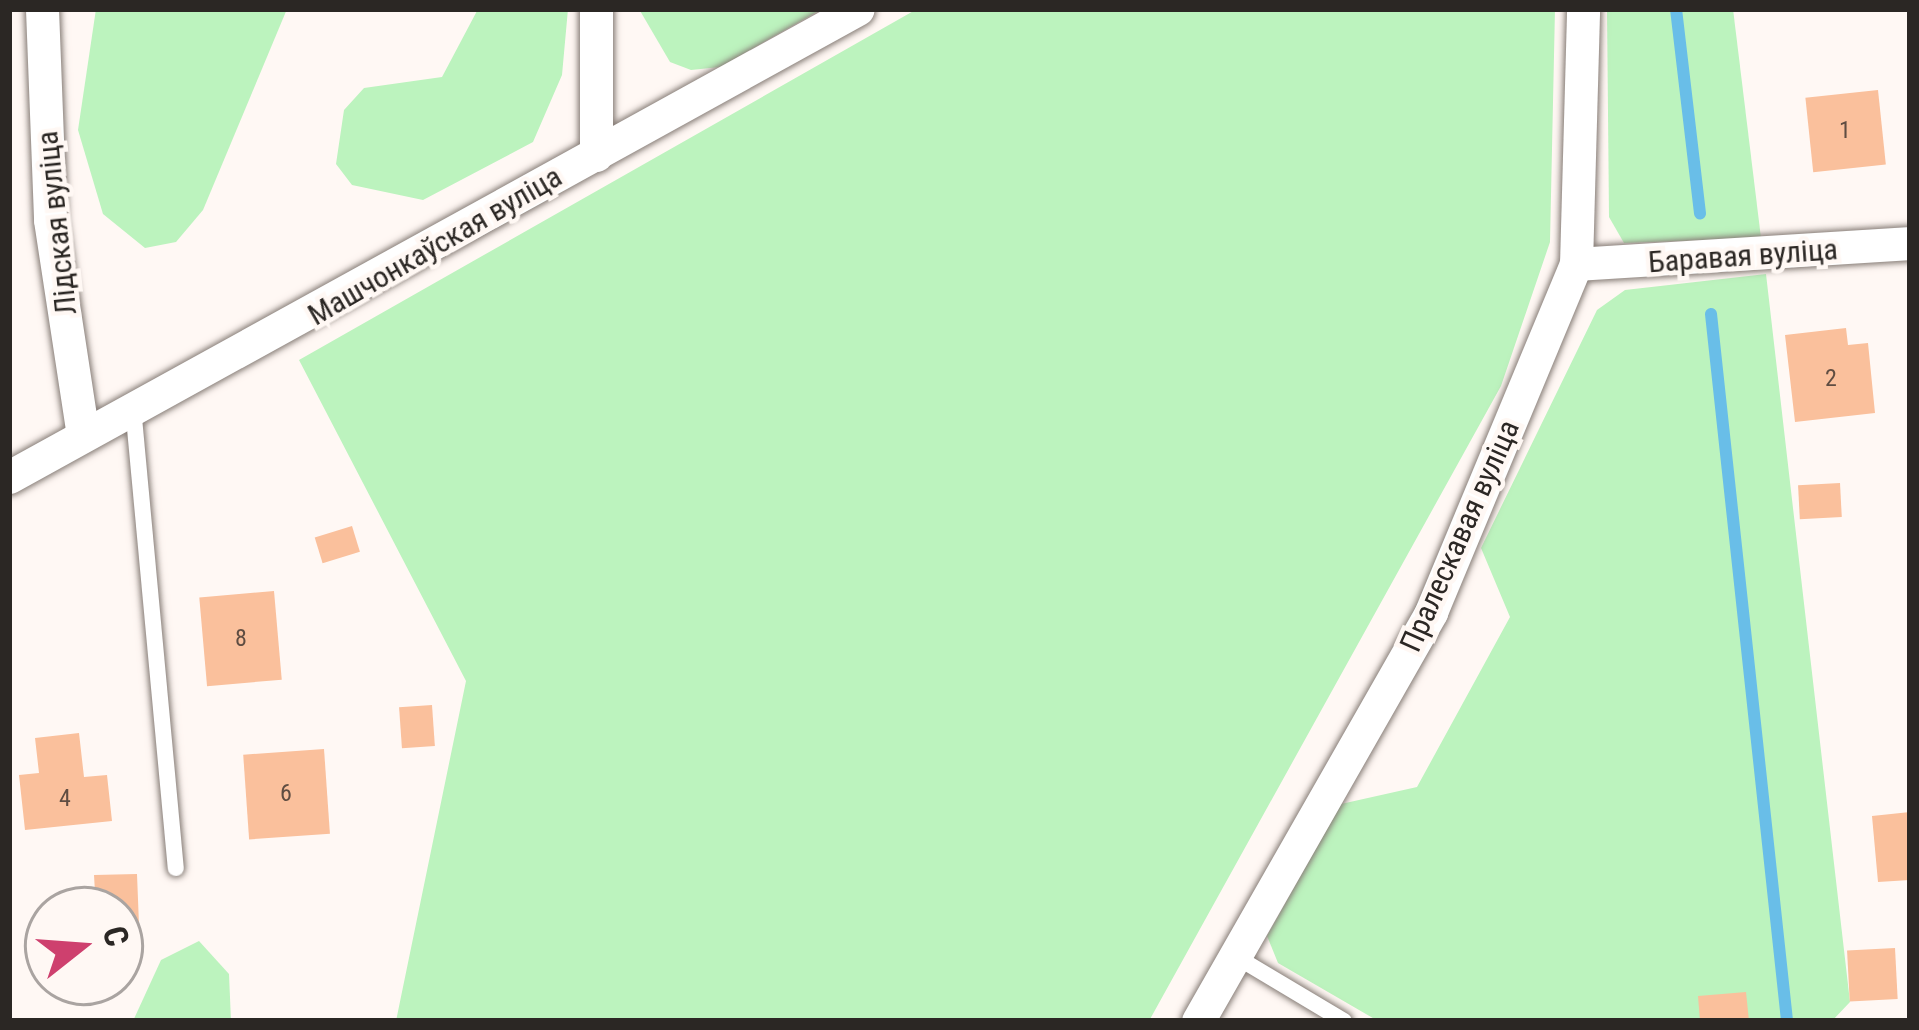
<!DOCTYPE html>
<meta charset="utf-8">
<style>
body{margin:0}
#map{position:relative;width:1919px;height:1030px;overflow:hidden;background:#fff8f4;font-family:"Roboto Condensed",sans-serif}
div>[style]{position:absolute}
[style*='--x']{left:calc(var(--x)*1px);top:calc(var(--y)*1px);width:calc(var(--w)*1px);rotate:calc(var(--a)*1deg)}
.green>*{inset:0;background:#bcf3be}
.stream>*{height:12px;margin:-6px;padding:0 6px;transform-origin:6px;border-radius:6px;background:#69bee8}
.building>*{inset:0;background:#fac09c;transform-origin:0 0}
.roads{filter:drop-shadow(0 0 3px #887e78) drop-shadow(0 0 3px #887e78)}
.service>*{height:16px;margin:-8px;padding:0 8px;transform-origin:8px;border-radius:8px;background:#fff}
.minor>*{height:33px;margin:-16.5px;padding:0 16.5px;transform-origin:16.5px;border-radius:16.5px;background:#fff}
span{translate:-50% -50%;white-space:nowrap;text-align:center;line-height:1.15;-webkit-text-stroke:9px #fff8f4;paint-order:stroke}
.number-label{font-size:24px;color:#5f4d42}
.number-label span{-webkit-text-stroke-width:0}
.street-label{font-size:30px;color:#2b2724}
.frame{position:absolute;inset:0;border:12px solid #2b2724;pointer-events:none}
.north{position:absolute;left:24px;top:886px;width:120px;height:120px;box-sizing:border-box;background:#fff8f4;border:3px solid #aaa4a1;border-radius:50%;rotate:73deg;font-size:33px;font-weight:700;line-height:48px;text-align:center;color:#2b2724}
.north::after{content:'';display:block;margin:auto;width:42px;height:54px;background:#ce406e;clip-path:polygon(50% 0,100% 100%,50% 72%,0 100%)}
</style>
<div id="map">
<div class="green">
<i style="clip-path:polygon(96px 9px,287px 9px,203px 210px,176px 242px,145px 248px,103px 214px,78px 130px)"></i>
<i style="clip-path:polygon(478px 9px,568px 9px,562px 75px,533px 142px,423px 200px,352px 185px,336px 164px,344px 110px,364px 88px,442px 77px)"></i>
<i style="clip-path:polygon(639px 9px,822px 9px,720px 67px,691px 70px,670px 62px)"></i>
<i style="clip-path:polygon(917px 9px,1555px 9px,1550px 242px,1501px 386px,1149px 1021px,396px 1021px,466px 681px,299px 360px)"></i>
<i style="clip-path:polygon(1607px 9px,1733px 9px,1761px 238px,1624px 243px,1609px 217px)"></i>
<i style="clip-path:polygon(1766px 274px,1850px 1002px,1832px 1021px,1378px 1021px,1278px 963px,1267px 936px,1341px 804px,1417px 787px,1510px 617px,1481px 548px,1597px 310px,1625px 290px)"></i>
<i style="clip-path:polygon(199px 941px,229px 974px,231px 1021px,133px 1021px,161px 960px)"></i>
</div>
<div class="stream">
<i style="--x:1676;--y:9;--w:206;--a:83.3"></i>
<i style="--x:1711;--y:314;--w:711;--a:83.86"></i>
</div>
<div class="building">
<i style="left:1878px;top:90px;width:75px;height:73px;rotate:84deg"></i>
<i style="clip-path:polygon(1846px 328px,1848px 345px,1868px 343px,1875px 413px,1795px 422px,1785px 335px)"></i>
<i style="left:1840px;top:483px;width:34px;height:42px;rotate:87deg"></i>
<i style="left:352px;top:526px;width:27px;height:39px;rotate:73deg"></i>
<i style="left:274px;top:591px;width:89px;height:75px;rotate:85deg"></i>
<i style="left:432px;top:705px;width:41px;height:33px;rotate:86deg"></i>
<i style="clip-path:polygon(79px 733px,84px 777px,107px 775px,112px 821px,25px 830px,19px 775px,39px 773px,35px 738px)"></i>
<i style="left:324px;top:749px;width:85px;height:81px;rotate:86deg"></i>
<i style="clip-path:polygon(1910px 812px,1910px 880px,1878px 882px,1872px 816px)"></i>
<i style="clip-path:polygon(137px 874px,140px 950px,120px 951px,120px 910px,96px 910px,94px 875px)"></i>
<i style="left:1895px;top:948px;width:51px;height:48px;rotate:87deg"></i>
<i style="clip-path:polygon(1746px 992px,1749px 1021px,1700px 1021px,1698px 996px)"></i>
</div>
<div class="roads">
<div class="service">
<i style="--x:133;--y:407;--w:463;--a:84.7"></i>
<i style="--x:1235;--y:956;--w:127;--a:30.8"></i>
</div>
<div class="minor">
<i style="--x:42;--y:9;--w:211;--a:87.8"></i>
<i style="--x:50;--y:220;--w:218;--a:81.3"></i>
<i style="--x:596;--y:9;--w:146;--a:90"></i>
<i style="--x:1576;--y:264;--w:335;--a:-3.6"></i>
<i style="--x:9;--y:477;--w:969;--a:-28.87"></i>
<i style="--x:1198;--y:1021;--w:471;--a:-60.3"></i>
<i style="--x:1431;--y:612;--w:377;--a:-67.4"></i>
<i style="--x:1576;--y:264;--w:255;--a:-88.4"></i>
</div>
</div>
<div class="number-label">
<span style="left:1845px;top:131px">1</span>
<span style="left:1831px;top:379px">2</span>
<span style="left:241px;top:639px">8</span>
<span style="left:286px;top:794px">6</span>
<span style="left:65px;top:799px">4</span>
</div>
<div class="street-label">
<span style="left:57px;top:223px;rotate:-96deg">Лідская вуліца</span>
<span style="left:435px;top:246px;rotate:-30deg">Машчонкаўская вуліца</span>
<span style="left:1743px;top:256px;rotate:-4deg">Баравая вуліца</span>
<span style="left:1460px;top:536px;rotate:-66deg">Пралескавая вуліца</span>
</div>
<div class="frame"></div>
<div class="north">С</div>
</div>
